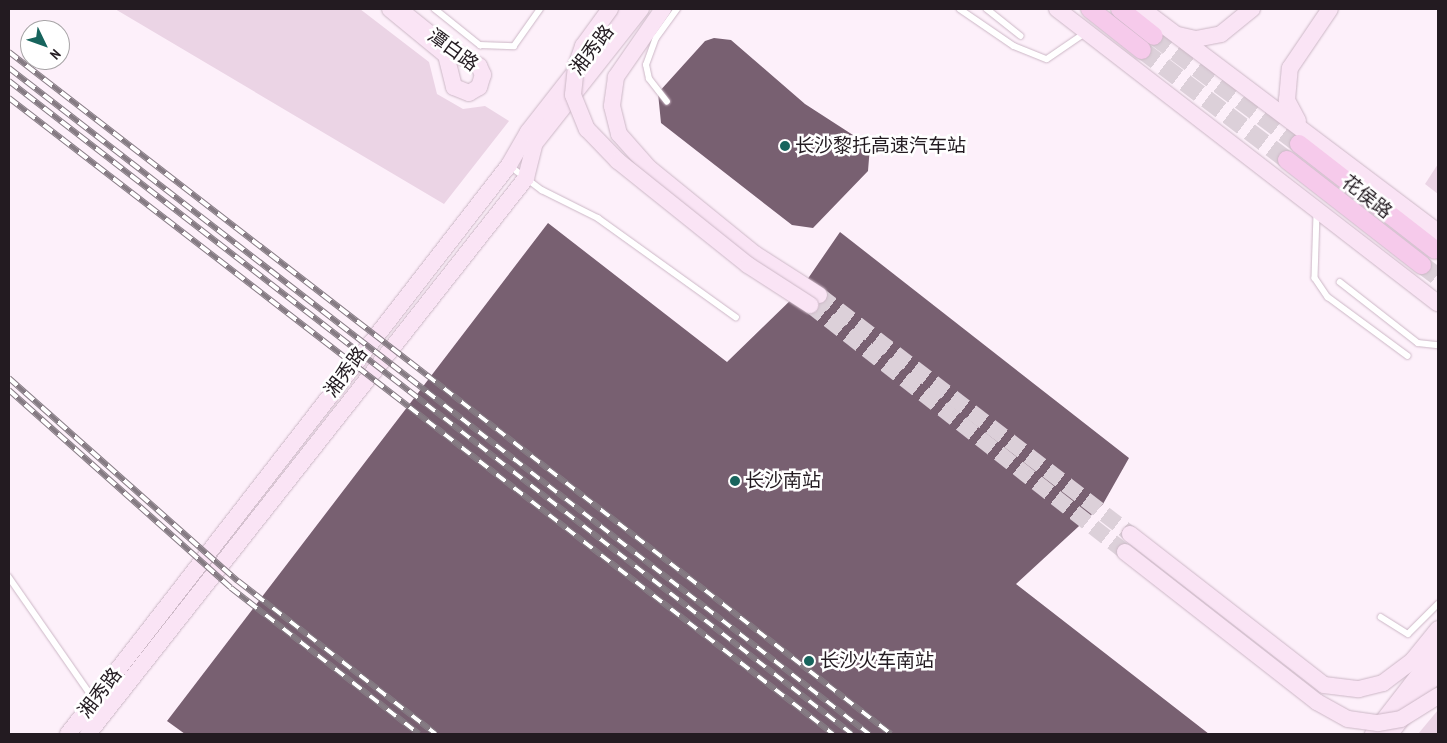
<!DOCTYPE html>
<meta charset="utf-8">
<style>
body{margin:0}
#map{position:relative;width:1447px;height:743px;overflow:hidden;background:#fdf0fa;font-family:"PT Sans Narrow","Noto Sans SC",sans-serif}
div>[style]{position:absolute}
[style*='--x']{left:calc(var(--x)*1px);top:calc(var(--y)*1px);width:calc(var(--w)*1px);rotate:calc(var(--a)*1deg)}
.green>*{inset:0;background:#ebd4e5}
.building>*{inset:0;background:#786071}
.secondary-tunnel>*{height:16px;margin-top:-8px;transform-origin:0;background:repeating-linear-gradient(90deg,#dcd0d9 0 16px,transparent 0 24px)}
.primary-tunnel>*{height:18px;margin-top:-9px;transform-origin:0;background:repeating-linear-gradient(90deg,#dcd0d9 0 18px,transparent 0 27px)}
.roads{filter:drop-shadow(0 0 1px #ccb7c6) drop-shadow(0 0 1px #ccb7c6)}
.lane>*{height:5.5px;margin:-2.75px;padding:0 2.75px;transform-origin:2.75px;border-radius:2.75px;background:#fff}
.secondary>*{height:16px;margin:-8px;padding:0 8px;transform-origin:8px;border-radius:8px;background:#fae4f5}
.primary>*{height:18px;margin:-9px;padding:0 9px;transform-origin:9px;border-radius:9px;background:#f6caeb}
.rail>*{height:5.5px;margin-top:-2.75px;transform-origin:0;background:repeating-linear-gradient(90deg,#fff 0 11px,#857b83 0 22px);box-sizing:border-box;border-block:1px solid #857b83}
.bridges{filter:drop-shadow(0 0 1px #ccb7c6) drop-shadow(0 0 1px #ccb7c6)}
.secondary-bridge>*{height:16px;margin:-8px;padding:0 8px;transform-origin:8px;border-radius:8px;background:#fae4f5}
.dots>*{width:14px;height:14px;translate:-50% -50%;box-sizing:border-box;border:2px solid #fff;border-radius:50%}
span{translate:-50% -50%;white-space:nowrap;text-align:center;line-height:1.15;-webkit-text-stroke:5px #fff;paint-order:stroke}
.street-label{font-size:19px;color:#231b21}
.poi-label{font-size:19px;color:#231b21}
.left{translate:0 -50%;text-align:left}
.frame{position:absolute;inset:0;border:10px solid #231b21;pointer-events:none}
.north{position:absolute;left:20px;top:20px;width:50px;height:50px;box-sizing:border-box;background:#fff;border:1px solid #a7a4a6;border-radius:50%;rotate:132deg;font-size:14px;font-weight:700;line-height:20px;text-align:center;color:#231b21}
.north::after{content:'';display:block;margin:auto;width:18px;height:22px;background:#17645d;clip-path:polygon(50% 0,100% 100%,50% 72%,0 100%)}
</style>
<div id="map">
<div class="green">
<i style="clip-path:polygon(115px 9px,360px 9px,429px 62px,437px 94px,463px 109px,485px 106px,509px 121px,444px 204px)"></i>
<i style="clip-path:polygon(1438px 164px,1438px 194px,1425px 184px)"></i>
<i style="clip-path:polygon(1438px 710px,1438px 734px,1418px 734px)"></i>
</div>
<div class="building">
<i style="clip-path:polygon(714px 38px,731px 40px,805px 104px,870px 146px,868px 171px,813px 228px,792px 225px,661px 123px,658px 93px,705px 41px)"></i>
<i style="clip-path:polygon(548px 223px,727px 362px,798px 293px,840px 232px,1129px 458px,1103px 504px,1016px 584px,1209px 734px,185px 734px,167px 721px)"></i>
</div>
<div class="secondary-tunnel">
<i style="--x:819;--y:295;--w:392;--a:37.5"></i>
<i style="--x:810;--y:305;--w:400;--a:38.1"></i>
</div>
<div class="primary-tunnel">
<i style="--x:1154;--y:36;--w:181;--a:36.7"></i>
<i style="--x:1142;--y:50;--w:182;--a:37.2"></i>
<i style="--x:1422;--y:265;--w:20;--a:37"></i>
</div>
<div class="roads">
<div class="lane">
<i style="--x:435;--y:9;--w:58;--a:38.7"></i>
<i style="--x:480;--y:45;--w:34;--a:2"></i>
<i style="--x:514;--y:46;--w:45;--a:-54.9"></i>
<i style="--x:960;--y:9;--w:65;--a:34.4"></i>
<i style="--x:1014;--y:46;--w:35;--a:22"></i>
<i style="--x:1047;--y:59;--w:46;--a:-34.4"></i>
<i style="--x:987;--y:9;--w:43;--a:38.5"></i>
<i style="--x:667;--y:102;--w:29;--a:-128"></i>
<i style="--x:649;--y:79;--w:14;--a:-102"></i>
<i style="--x:646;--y:65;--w:29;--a:-70"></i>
<i style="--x:656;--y:38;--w:36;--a:-54"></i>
<i style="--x:510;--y:166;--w:40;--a:37"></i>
<i style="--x:542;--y:190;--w:63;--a:26.6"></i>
<i style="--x:598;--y:218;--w:170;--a:35.7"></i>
<i style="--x:1317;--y:214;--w:64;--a:91.8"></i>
<i style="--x:1315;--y:278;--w:23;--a:56"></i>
<i style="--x:1328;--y:297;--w:99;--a:36.4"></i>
<i style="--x:1340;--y:282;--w:99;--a:38"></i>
<i style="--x:1418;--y:343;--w:20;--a:6"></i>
<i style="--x:9;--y:577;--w:147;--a:55.2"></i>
<i style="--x:1381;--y:617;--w:32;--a:32"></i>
<i style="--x:1408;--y:634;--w:42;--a:-45"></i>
</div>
<div class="secondary">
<i style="--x:390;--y:9;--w:72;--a:39.4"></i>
<i style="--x:446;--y:55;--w:33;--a:76"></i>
<i style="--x:454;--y:87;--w:16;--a:22"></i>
<i style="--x:469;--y:93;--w:12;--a:-31"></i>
<i style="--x:479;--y:87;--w:13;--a:-72"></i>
<i style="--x:483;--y:75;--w:10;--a:-114"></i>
<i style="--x:479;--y:66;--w:33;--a:-151"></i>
<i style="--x:450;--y:50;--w:65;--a:-141.2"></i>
<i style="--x:663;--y:9;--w:83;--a:124.7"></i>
<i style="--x:616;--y:77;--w:29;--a:98"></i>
<i style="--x:612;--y:106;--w:29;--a:76"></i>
<i style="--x:619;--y:134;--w:45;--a:48.6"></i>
<i style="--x:649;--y:168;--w:136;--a:39.1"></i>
<i style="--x:755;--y:254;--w:76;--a:32.6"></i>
<i style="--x:1057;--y:9;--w:481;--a:37.7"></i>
<i style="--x:1142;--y:9;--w:371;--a:37"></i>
<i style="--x:1178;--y:35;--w:18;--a:13"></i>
<i style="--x:1196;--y:39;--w:25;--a:-11"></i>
<i style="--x:1221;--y:34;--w:40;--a:-39"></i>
<i style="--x:1298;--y:121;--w:24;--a:-118"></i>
<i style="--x:1287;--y:100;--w:32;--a:-85"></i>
<i style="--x:1290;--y:68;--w:71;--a:-55.9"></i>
<i style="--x:1130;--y:534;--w:246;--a:37.9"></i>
<i style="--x:1324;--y:685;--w:35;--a:7"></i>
<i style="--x:1359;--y:689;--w:25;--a:-14"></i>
<i style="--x:1383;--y:683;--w:38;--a:-37"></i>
<i style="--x:1413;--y:660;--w:40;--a:-51"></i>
<i style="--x:68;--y:734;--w:720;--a:-52.22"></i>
<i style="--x:509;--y:165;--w:38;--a:-60"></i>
<i style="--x:528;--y:132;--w:156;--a:-52"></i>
<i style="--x:88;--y:734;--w:708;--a:-51.77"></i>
<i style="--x:526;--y:178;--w:36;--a:-76"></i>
<i style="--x:535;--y:143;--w:171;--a:-51.7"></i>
<i style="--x:1373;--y:734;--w:106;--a:-52.3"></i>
<i style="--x:1390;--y:734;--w:79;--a:-52.7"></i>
</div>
<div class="primary">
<i style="--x:1090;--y:9;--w:66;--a:38.3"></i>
<i style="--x:1120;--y:9;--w:43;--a:38.5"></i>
<i style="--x:1299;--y:144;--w:172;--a:37.9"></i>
<i style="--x:1287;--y:160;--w:171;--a:37.9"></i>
</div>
</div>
<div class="rail">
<i style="--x:9;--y:52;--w:1115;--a:37.71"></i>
<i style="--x:9;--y:68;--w:1088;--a:37.75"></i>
<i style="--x:9;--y:81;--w:1066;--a:37.76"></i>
<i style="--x:9;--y:98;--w:1041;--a:37.66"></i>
<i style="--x:9;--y:378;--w:306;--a:41.6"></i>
<i style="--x:238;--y:581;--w:250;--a:37.7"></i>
<i style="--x:9;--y:390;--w:297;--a:41.7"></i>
<i style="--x:231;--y:588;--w:238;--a:37.8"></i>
</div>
<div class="bridges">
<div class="secondary-bridge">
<i style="--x:610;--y:9;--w:46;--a:126.1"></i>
<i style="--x:583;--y:46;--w:21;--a:109"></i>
<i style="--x:576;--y:66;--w:29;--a:96"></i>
<i style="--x:573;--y:95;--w:37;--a:68"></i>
<i style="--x:587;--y:129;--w:45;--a:45.9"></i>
<i style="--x:618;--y:161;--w:166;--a:38.7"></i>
<i style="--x:748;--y:265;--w:74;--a:32.8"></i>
<i style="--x:1125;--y:552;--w:244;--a:38"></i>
<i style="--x:1317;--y:702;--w:35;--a:29"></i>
<i style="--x:1348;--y:719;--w:30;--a:8"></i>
<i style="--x:1378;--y:723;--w:23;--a:-10"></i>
<i style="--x:1401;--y:719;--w:44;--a:-31.9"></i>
</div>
</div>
<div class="dots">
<i style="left:785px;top:146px;background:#17645d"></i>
<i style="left:735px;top:481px;background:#17645d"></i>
<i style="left:809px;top:661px;background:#17645d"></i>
</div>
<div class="street-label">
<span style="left:453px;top:50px;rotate:36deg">潭白路</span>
<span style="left:592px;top:50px;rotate:-52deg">湘秀路</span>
<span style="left:1367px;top:197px;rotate:38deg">花侯路</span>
<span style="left:346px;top:372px;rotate:-53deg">湘秀路</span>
<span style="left:100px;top:693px;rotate:-52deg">湘秀路</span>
</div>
<div class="poi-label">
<span class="left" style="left:795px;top:146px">长沙黎托高速汽车站</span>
<span class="left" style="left:745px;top:481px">长沙南站</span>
<span class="left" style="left:820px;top:661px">长沙火车南站</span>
</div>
<div class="frame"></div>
<div class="north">N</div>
</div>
